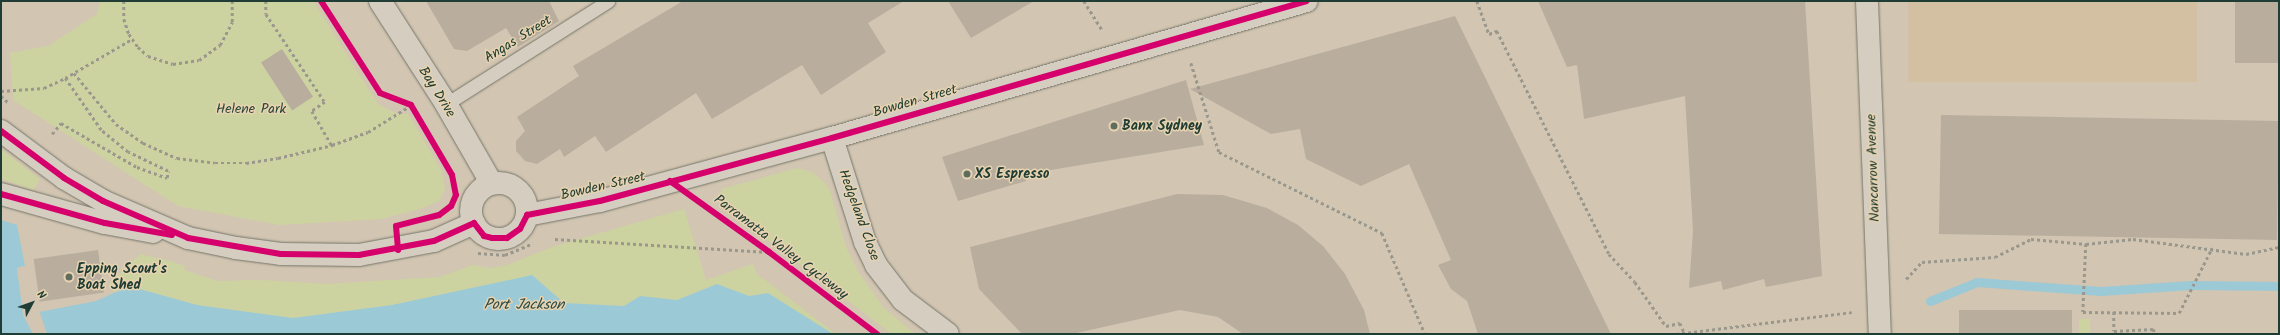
<!DOCTYPE html>
<style>
body{margin:0}
#map{position:relative;width:2280px;height:335px;overflow:hidden;background:#d2c5b1;font-family:Kalam,sans-serif}
div>[style]{position:absolute}
[style*='--x']{left:calc(var(--x)*1px);top:calc(var(--y)*1px);width:calc(var(--w)*1px);rotate:calc(var(--a)*1deg)}
.built>*{inset:0;background:#d3c0a2;transform-origin:0 0}
.green>*{inset:0;background:#cdd3a0;transform-origin:0 0}
.water>*{inset:0;background:#9cc9d6}
.pier>*{inset:0;background:#d2c5b1}
.stream>*{height:9px;margin:-4.5px;padding:0 4.5px;transform-origin:4.5px;border-radius:4.5px;background:#9cc9d6}
.building>*{inset:0;background:#b9ae9e;transform-origin:0 0}
.path>*{height:2.5px;margin-top:-1.25px;transform-origin:0;background:repeating-linear-gradient(90deg,#9a988d 0 3px,transparent 0 6px)}
.roads{filter:drop-shadow(0 0 1px #75756a) drop-shadow(0 0 1px #75756a)}
.service>*{height:13px;margin:-6.5px;padding:0 6.5px;transform-origin:6.5px;border-radius:6.5px;background:#d5cec0}
.minor>*{height:22px;margin:-11px;padding:0 11px;transform-origin:11px;border-radius:11px;background:#d5cec0}
.minor>.ring{margin:-11px;padding:0;box-sizing:content-box;background:none;border:22px solid #d5cec0;border-radius:50%}
.cycleway>*{height:6px;margin:-3px;padding:0 3px;transform-origin:3px;border-radius:3px;background:#d6006c}
.dots>*{width:11px;height:11px;translate:-50% -50%;box-sizing:border-box;border:2px solid #e8d3b1;border-radius:50%}
span{translate:-50% -50%;white-space:nowrap;text-align:center;line-height:1.15;-webkit-text-stroke:3px #e8d3b1;paint-order:stroke}
.street-label{font-size:14px;color:#1f3d34}
.park-label{font-size:14px;color:#284539}
.poi-label{font-size:14px;color:#1f3d34;font-weight:700}
.left{translate:0 -50%;text-align:left}
.water-label{font-size:15px;color:#294b46;font-style:italic}
.frame{position:absolute;inset:0;border:2px solid #1f3d34;pointer-events:none}
.north{position:absolute;left:12px;top:283px;width:40px;height:40px;-webkit-text-stroke:3px #e8d3b1;paint-order:stroke;rotate:49deg;font-size:11px;font-weight:700;line-height:16px;text-align:center;color:#1f3d34}
.north::after{content:'';display:block;margin:auto;width:14px;height:18px;background:#1f3d34;clip-path:polygon(50% 0,100% 100%,50% 72%,0 100%)}
</style>
<div id="map">
<div class="built">
<i style="left:1908px;top:1px;width:289px;height:81px"></i>
</div>
<div class="green">
<i style="clip-path:polygon(100px 1px,313px 1px,378px 104px,397px 114px,408px 114px,441px 170px,445px 188px,439px 201px,420px 209px,382px 219px,279px 225px,178px 206px,13px 100px,10px 53px,48px 46px,97px 14px)"></i>
<i style="clip-path:polygon(1px 149px,40px 179px,33px 190px,1px 179px)"></i>
<i style="clip-path:polygon(797px 168px,812px 172px,825px 183px,830px 191px,846px 247px,859px 273px,884px 308px,915px 334px,892px 334px,775px 246px,717px 200px,722px 189px)"></i>
<i style="clip-path:polygon(684px 209px,706px 280px,753px 264px,757px 274px,836px 334px,302px 334px,144px 320px,108px 285px,140px 254px,170px 261px,185px 266px,184px 270px,218px 281px,261px 280px,326px 284px,439px 277px,473px 265px,489px 268px,504px 266px,555px 246px)"></i>
<i style="left:2079px;top:319px;width:11px;height:15px"></i>
</div>
<div class="water">
<i style="clip-path:polygon(1px 220px,17px 225px,25px 266px,17px 268px,24px 315px,96px 301px,129px 286px,197px 305px,293px 318px,392px 305px,532px 275px,564px 303px,624px 306px,640px 296px,677px 300px,717px 284px,749px 296px,768px 293px,833px 334px,1px 334px)"></i>
</div>
<div class="pier">
<i style="clip-path:polygon(27px 265px,19px 269px,25px 313px,39px 310px,47px 334px,33px 334px,23px 315px,17px 268px)"></i>
</div>
<div class="stream">
<i style="--x:1930;--y:301;--w:51;--a:-22"></i>
<i style="--x:1977;--y:282;--w:124;--a:4.2"></i>
<i style="--x:2101;--y:291;--w:90;--a:-3.8"></i>
<i style="--x:2191;--y:285;--w:88;--a:0.7"></i>
</div>
<div class="building">
<i style="clip-path:polygon(426px 1px,549px 1px,559px 21px,518px 47px,506px 28px,467px 51px,454px 49px)"></i>
<i style="clip-path:polygon(683px 1px,904px 1px,868px 23px,886px 52px,821px 95px,802px 65px,712px 119px,696px 93px,606px 152px,595px 136px,564px 157px,560px 149px,537px 164px,525px 161px,516px 151px,516px 141px,525px 131px,517px 117px,579px 76px,573px 66px)"></i>
<i style="clip-path:polygon(948px 1px,1034px 1px,971px 38px)"></i>
<i style="clip-path:polygon(1538px 1px,1805px 1px,1822px 276px,1766px 287px,1764px 279px,1723px 290px,1721px 281px,1689px 288px,1693px 231px,1685px 96px,1584px 119px,1577px 65px,1567px 67px)"></i>
<i style="left:2235px;top:1px;width:44px;height:62px"></i>
<i style="clip-path:polygon(1455px 16px,1611px 334px,1478px 334px,1467px 301px,1451px 289px,1438px 265px,1451px 260px,1409px 164px,1361px 186px,1306px 159px,1300px 129px,1271px 134px,1190px 89px)"></i>
<i style="left:282px;top:49px;width:57px;height:25px;rotate:57deg"></i>
<i style="clip-path:polygon(1186px 80px,1204px 145px,1026px 174px,1026px 181px,958px 201px,942px 157px)"></i>
<i style="left:1941px;top:115px;width:338px;height:119px;rotate:1deg"></i>
<i style="clip-path:polygon(1177px 194px,1223px 195px,1267px 208px,1298px 225px,1323px 246px,1345px 274px,1364px 310px,1370px 334px,1243px 334px,1218px 317px,1180px 310px,1072px 334px,1022px 334px,979px 289px,970px 247px)"></i>
<i style="left:98px;top:250px;width:43px;height:65px;rotate:82deg"></i>
<i style="left:2072px;top:310px;width:24px;height:113px;rotate:90deg"></i>
</div>
<div class="path">
<i style="--x:124;--y:1;--w:18;--a:90"></i>
<i style="--x:124;--y:19;--w:16;--a:72"></i>
<i style="--x:129;--y:34;--w:16;--a:55"></i>
<i style="--x:138;--y:47;--w:13;--a:42"></i>
<i style="--x:148;--y:56;--w:26;--a:18"></i>
<i style="--x:173;--y:64;--w:26;--a:-9"></i>
<i style="--x:199;--y:60;--w:26;--a:-36"></i>
<i style="--x:220;--y:45;--w:26;--a:-62"></i>
<i style="--x:232;--y:22;--w:21;--a:-90"></i>
<i style="--x:266;--y:1;--w:13;--a:90"></i>
<i style="--x:266;--y:14;--w:106;--a:56.2"></i>
<i style="--x:325;--y:102;--w:16;--a:145"></i>
<i style="--x:312;--y:111;--w:39;--a:60"></i>
<i style="--x:1084;--y:1;--w:36;--a:58"></i>
<i style="--x:1477;--y:1;--w:35;--a:70"></i>
<i style="--x:1489;--y:34;--w:9;--a:-21"></i>
<i style="--x:1497;--y:31;--w:250;--a:63.3"></i>
<i style="--x:1609;--y:254;--w:38;--a:47"></i>
<i style="--x:1635;--y:282;--w:54;--a:54.8"></i>
<i style="--x:1666;--y:326;--w:14;--a:-12"></i>
<i style="--x:1680;--y:323;--w:10;--a:66"></i>
<i style="--x:1191;--y:63;--w:93;--a:72.5"></i>
<i style="--x:1219;--y:152;--w:182;--a:26.4"></i>
<i style="--x:1382;--y:233;--w:110;--a:66.9"></i>
<i style="--x:74;--y:73;--w:66;--a:50.5"></i>
<i style="--x:116;--y:124;--w:33;--a:35"></i>
<i style="--x:143;--y:143;--w:37;--a:24"></i>
<i style="--x:177;--y:158;--w:38;--a:7"></i>
<i style="--x:215;--y:163;--w:31;--a:0"></i>
<i style="--x:246;--y:163;--w:32;--a:-9"></i>
<i style="--x:278;--y:158;--w:56;--a:-13.5"></i>
<i style="--x:332;--y:145;--w:38;--a:-20"></i>
<i style="--x:368;--y:132;--w:53;--a:-31.9"></i>
<i style="--x:1;--y:91;--w:43;--a:-4"></i>
<i style="--x:44;--y:88;--w:23;--a:-25"></i>
<i style="--x:1;--y:96;--w:12;--a:42"></i>
<i style="--x:52;--y:134;--w:14;--a:-51"></i>
<i style="--x:61;--y:123;--w:88;--a:30.1"></i>
<i style="--x:137;--y:167;--w:32;--a:20"></i>
<i style="--x:167;--y:178;--w:7;--a:-82"></i>
<i style="--x:168;--y:171;--w:44;--a:-154.6"></i>
<i style="--x:128;--y:152;--w:35;--a:-141"></i>
<i style="--x:101;--y:130;--w:63;--a:-124.7"></i>
<i style="--x:65;--y:78;--w:78;--a:-30.2"></i>
<i style="--x:555;--y:239;--w:214;--a:3.5"></i>
<i style="--x:2086;--y:244;--w:68;--a:92.5"></i>
<i style="--x:2083;--y:312;--w:96;--a:0.6"></i>
<i style="--x:2179;--y:313;--w:73;--a:-63.1"></i>
<i style="--x:478;--y:253;--w:27;--a:4"></i>
<i style="--x:505;--y:255;--w:30;--a:-23"></i>
<i style="--x:1906;--y:279;--w:23;--a:-47"></i>
<i style="--x:1922;--y:262;--w:73;--a:-3.9"></i>
<i style="--x:1995;--y:257;--w:40;--a:-26.6"></i>
<i style="--x:2031;--y:239;--w:55;--a:5.2"></i>
<i style="--x:2086;--y:244;--w:47;--a:-6.1"></i>
<i style="--x:2133;--y:239;--w:114;--a:7.6"></i>
<i style="--x:2246;--y:254;--w:34;--a:-12"></i>
<i style="--x:2114;--y:312;--w:19;--a:90"></i>
<i style="--x:2114;--y:331;--w:40;--a:-2.9"></i>
<i style="--x:2154;--y:329;--w:5;--a:90"></i>
<i style="--x:1676;--y:334;--w:177;--a:-7.1"></i>
</div>
<div class="roads">
<div class="service">
<i style="--x:446;--y:104;--w:192;--a:-32.4"></i>
</div>
<div class="minor">
<i style="--x:380;--y:1;--w:122;--a:57.3"></i>
<i style="--x:446;--y:104;--w:92;--a:60.1"></i>
<i style="--x:1867;--y:1;--w:333;--a:87.8"></i>
<i style="--x:1;--y:131;--w:79;--a:36.7"></i>
<i style="--x:64;--y:178;--w:45;--a:30.5"></i>
<i style="--x:103;--y:201;--w:93;--a:23.5"></i>
<i style="--x:188;--y:238;--w:49;--a:11.8"></i>
<i style="--x:236;--y:248;--w:45;--a:7.6"></i>
<i style="--x:281;--y:254;--w:78;--a:0.7"></i>
<i style="--x:359;--y:255;--w:76;--a:-10.6"></i>
<i style="--x:434;--y:241;--w:44;--a:-24.2"></i>
<i style="--x:832;--y:138;--w:109;--a:72.4"></i>
<i style="--x:865;--y:242;--w:25;--a:64"></i>
<i style="--x:876;--y:265;--w:44;--a:52.4"></i>
<i style="--x:903;--y:300;--w:56;--a:37.1"></i>
<i class="ring" style="left:471px;top:183px;width:34px;height:34px"></i>
<i style="--x:1;--y:194;--w:108;--a:15.6"></i>
<i style="--x:105;--y:223;--w:49;--a:10.6"></i>
<i style="--x:527;--y:215;--w:74;--a:-10.9"></i>
<i style="--x:600;--y:201;--w:240;--a:-15.2"></i>
<i style="--x:832;--y:138;--w:494;--a:-16.1"></i>
</div>
</div>
<div class="cycleway">
<i style="--x:321;--y:1;--w:109;--a:57.3"></i>
<i style="--x:380;--y:93;--w:33;--a:21"></i>
<i style="--x:411;--y:105;--w:81;--a:59.6"></i>
<i style="--x:452;--y:175;--w:20;--a:79"></i>
<i style="--x:456;--y:195;--w:12;--a:114"></i>
<i style="--x:451;--y:206;--w:15;--a:143"></i>
<i style="--x:439;--y:215;--w:44;--a:165.7"></i>
<i style="--x:396;--y:226;--w:24;--a:85"></i>
<i style="--x:1;--y:131;--w:79;--a:36.7"></i>
<i style="--x:64;--y:178;--w:45;--a:30.5"></i>
<i style="--x:103;--y:201;--w:93;--a:23.5"></i>
<i style="--x:188;--y:238;--w:94;--a:9.8"></i>
<i style="--x:281;--y:254;--w:78;--a:0.7"></i>
<i style="--x:359;--y:255;--w:76;--a:-10.6"></i>
<i style="--x:434;--y:241;--w:44;--a:-24.2"></i>
<i style="--x:474;--y:223;--w:16;--a:52"></i>
<i style="--x:484;--y:236;--w:8;--a:14"></i>
<i style="--x:492;--y:238;--w:15;--a:0"></i>
<i style="--x:507;--y:238;--w:16;--a:-35"></i>
<i style="--x:520;--y:229;--w:16;--a:-63"></i>
<i style="--x:527;--y:215;--w:74;--a:-10.9"></i>
<i style="--x:600;--y:201;--w:240;--a:-15.2"></i>
<i style="--x:832;--y:138;--w:494;--a:-16.1"></i>
<i style="--x:670;--y:181;--w:122;--a:35.6"></i>
<i style="--x:769;--y:252;--w:136;--a:37.2"></i>
<i style="--x:1;--y:194;--w:108;--a:15.6"></i>
<i style="--x:105;--y:223;--w:68;--a:10.2"></i>
</div>
<div class="dots">
<i style="left:1114px;top:126px;background:#5e6d60"></i>
<i style="left:967px;top:174px;background:#5e6d60"></i>
<i style="left:69px;top:277px;background:#5e6d60"></i>
</div>
<div class="street-label">
<span style="left:518px;top:39px;rotate:-32deg">Angas Street</span>
<span style="left:437px;top:92px;rotate:58deg">Bay Drive</span>
<span style="left:915px;top:101px;rotate:-16deg">Bowden Street</span>
<span style="left:1873px;top:168px;rotate:-92deg">Nancarrow Avenue</span>
<span style="left:603px;top:186px;rotate:-13deg">Bowden Street</span>
<span style="left:859px;top:215px;rotate:70deg">Hedgeland Close</span>
<span style="left:781px;top:247px;rotate:37deg">Parramatta Valley Cycleway</span>
</div>
<div class="park-label">
<span style="left:251px;top:109px">Helene Park</span>
</div>
<div class="poi-label">
<span class="left" style="left:1122px;top:126px">Banx Sydney</span>
<span class="left" style="left:975px;top:174px">XS Espresso</span>
<span class="left" style="left:77px;top:277px">Epping Scout's<br>Boat Shed</span>
</div>
<div class="water-label">
<span style="left:524px;top:306px">Port Jackson</span>
</div>
<div class="frame"></div>
<div class="north">N</div>
</div>
